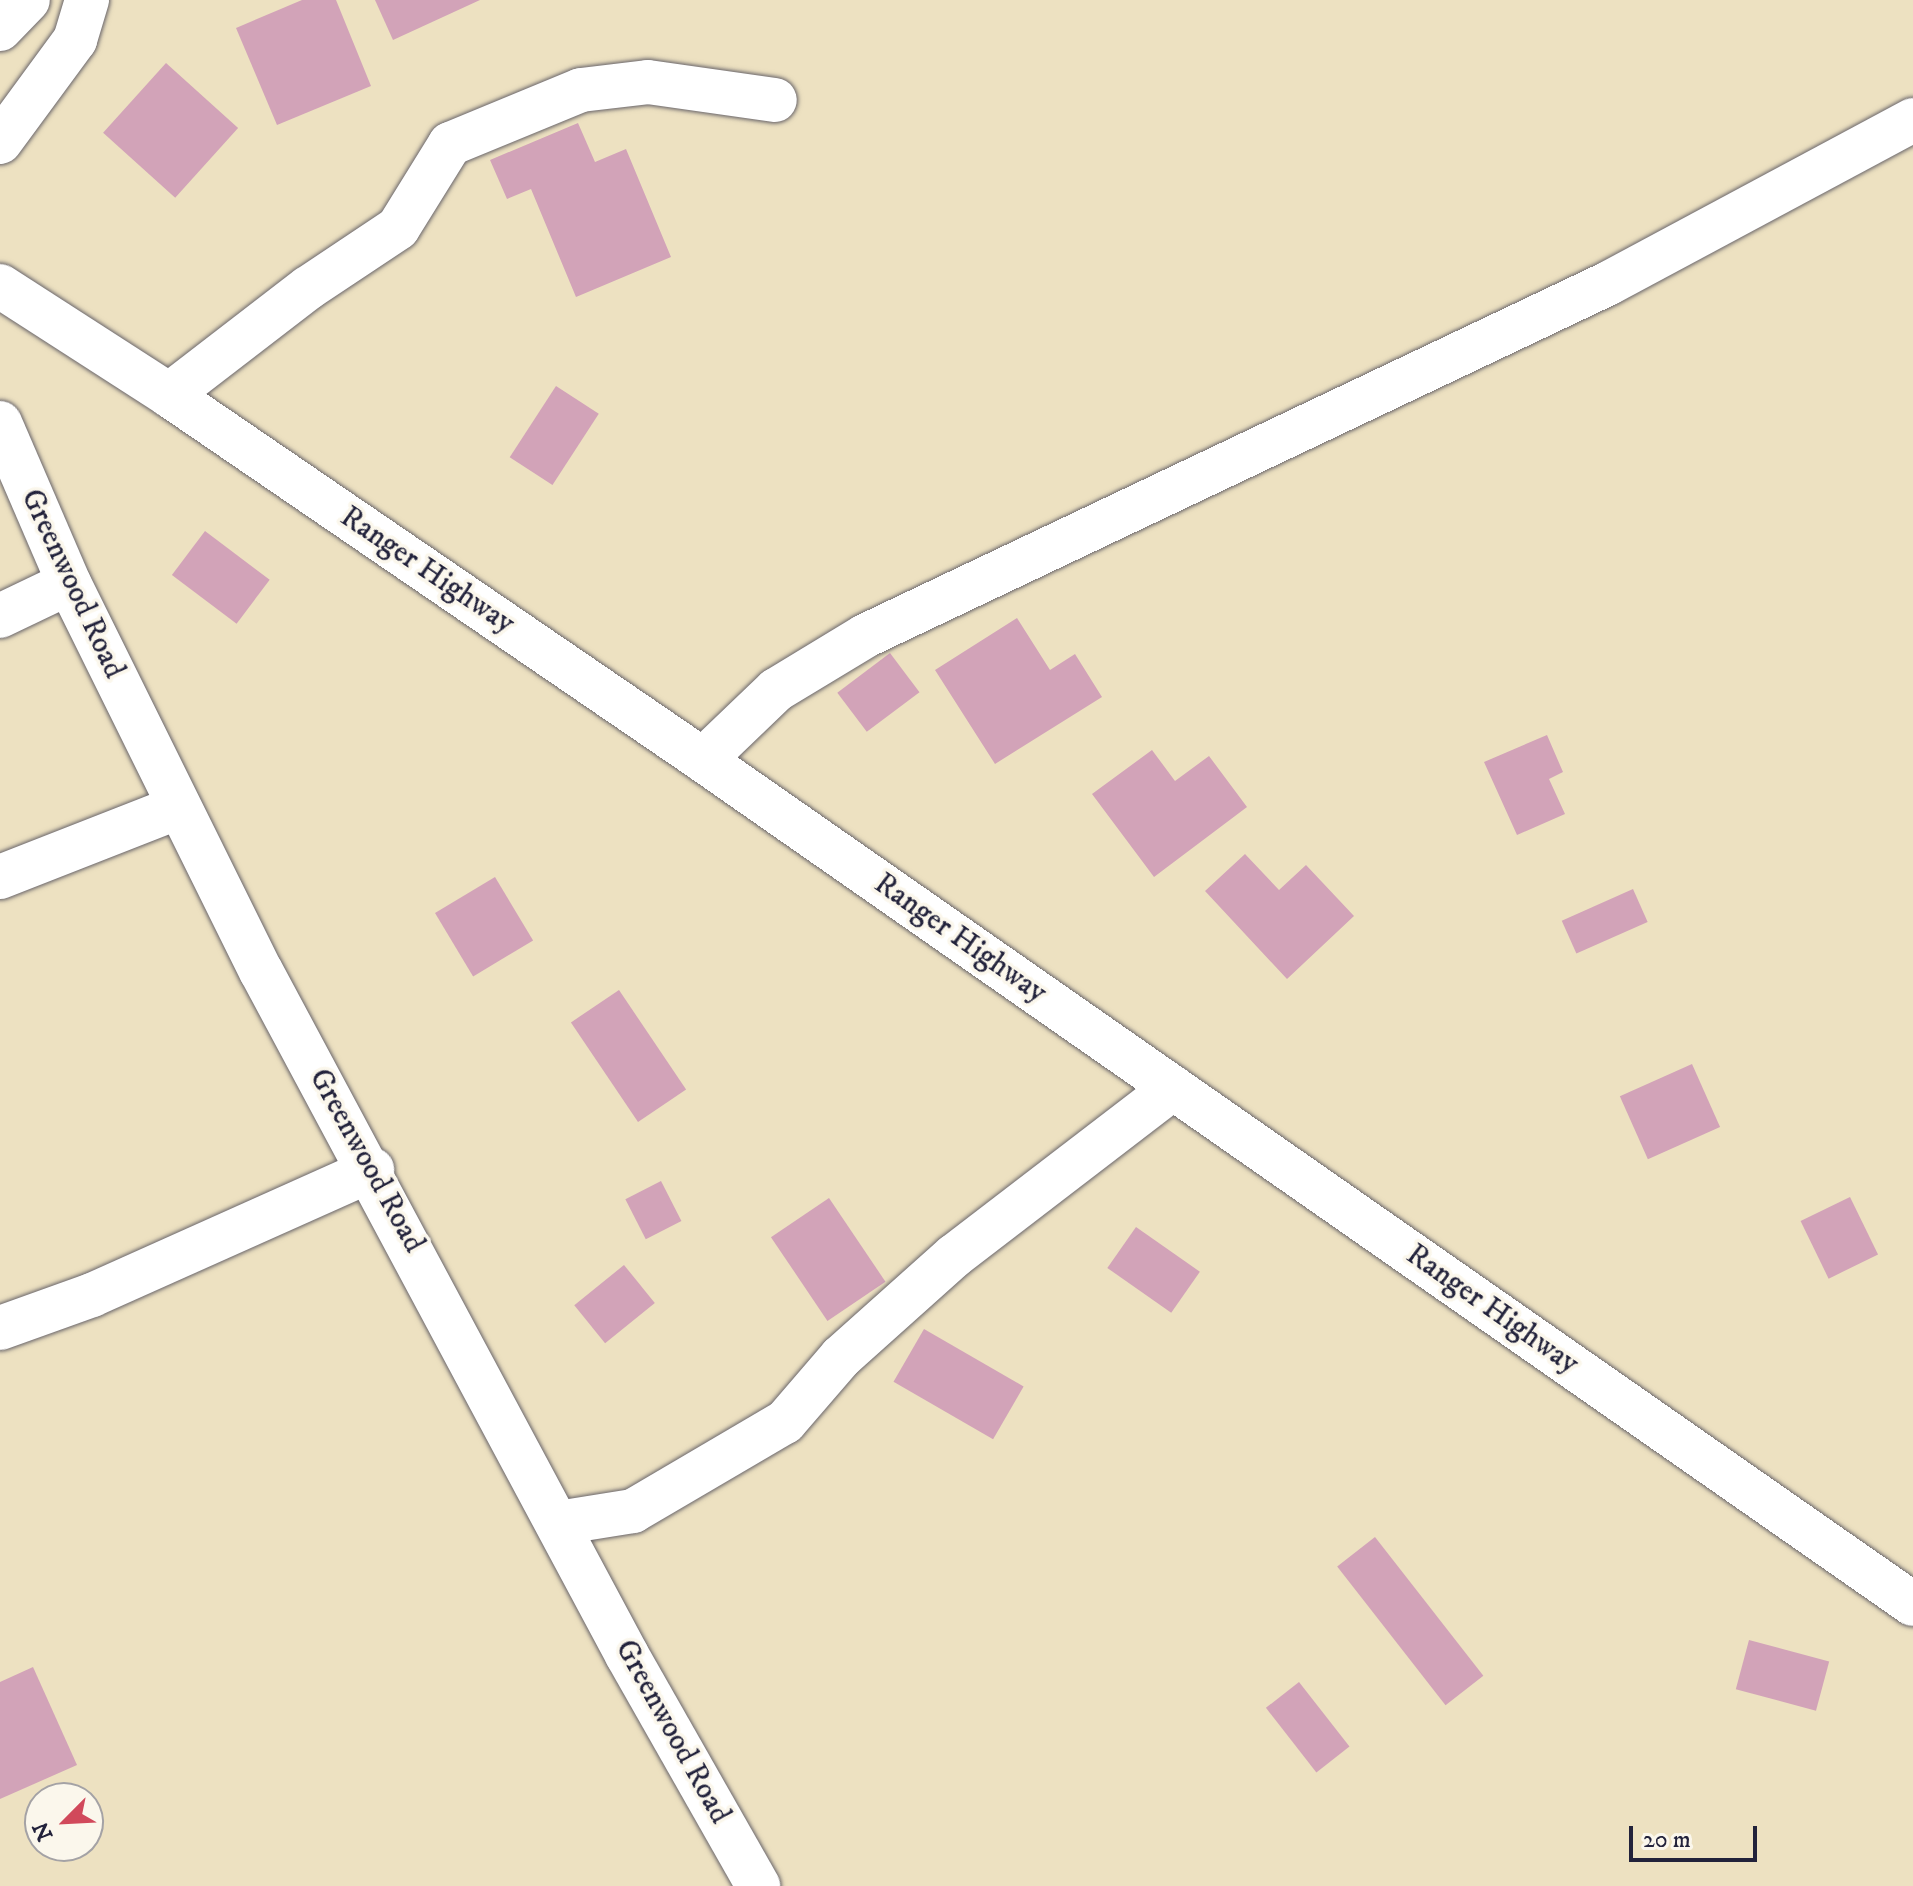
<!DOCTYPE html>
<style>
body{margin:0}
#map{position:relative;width:1913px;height:1886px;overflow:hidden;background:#ede1c1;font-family:"IM FELL DW Pica",serif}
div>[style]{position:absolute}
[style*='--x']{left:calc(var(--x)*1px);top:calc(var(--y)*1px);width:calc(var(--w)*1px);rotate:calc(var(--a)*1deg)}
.building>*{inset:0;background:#d2a3b8;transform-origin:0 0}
.roads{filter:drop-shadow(0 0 2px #69656a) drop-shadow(0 0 2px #69656a)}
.minor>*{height:44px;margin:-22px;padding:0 22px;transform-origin:22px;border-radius:22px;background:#fff}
.major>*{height:44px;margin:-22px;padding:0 22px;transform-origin:22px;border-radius:22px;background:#fff}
span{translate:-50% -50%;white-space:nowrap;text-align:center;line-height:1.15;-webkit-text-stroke:7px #fbf7ec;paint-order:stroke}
.street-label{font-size:30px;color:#22223b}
.north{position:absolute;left:24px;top:1782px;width:80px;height:80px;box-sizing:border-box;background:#fbf7ec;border:2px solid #a4a2a5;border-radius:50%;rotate:246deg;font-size:22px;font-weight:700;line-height:32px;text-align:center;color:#22223b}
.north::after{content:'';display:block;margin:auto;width:28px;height:36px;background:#d1495b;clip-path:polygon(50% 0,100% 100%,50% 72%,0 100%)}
.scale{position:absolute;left:1629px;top:1826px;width:128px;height:36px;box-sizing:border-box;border:4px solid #22223b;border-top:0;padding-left:10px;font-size:24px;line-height:28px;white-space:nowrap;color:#22223b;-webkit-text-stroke:6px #fbf7ec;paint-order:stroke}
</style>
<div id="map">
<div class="building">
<i style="clip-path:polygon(302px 0,336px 0,371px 86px,277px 125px,236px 28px)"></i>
<i style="clip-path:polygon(375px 0,480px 0,393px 40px)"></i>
<i style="left:166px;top:63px;width:97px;height:94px;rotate:42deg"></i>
<i style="clip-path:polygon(578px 123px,595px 162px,626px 149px,671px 257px,576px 297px,531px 189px,507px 199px,490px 160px)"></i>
<i style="left:556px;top:386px;width:51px;height:85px;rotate:33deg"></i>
<i style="left:205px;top:531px;width:81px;height:55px;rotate:37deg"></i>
<i style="clip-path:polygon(1017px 618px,1050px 670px,1075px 654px,1102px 697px,995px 764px,935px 670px)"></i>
<i style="left:890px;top:653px;width:49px;height:66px;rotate:53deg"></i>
<i style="clip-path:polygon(1547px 735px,1563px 772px,1549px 779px,1565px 814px,1517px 835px,1484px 762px)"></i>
<i style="clip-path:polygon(1152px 750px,1175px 781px,1209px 756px,1247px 807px,1154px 877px,1092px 794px)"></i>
<i style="clip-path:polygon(1245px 854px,1279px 890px,1306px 865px,1354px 916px,1287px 979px,1205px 891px)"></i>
<i style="left:495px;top:877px;width:74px;height:70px;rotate:59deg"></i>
<i style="left:1633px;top:889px;width:36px;height:78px;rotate:66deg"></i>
<i style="left:619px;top:990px;width:120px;height:58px;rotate:56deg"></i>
<i style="left:1692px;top:1064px;width:69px;height:79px;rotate:66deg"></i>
<i style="left:661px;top:1181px;width:45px;height:40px;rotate:63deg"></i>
<i style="left:1850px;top:1197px;width:64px;height:55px;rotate:64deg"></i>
<i style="left:829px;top:1198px;width:101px;height:70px;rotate:56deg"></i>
<i style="left:1136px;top:1227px;width:78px;height:50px;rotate:35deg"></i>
<i style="left:624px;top:1265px;width:49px;height:64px;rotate:51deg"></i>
<i style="left:924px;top:1329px;width:115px;height:61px;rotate:30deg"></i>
<i style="left:1375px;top:1537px;width:176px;height:48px;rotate:52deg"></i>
<i style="left:1749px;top:1640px;width:83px;height:51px;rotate:15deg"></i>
<i style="clip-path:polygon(33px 1667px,77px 1765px,0 1799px,0 1682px)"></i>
<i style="left:1299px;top:1682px;width:82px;height:42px;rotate:52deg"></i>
</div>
<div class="roads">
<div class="minor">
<i style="--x:0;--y:29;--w:40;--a:-46"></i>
<i style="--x:0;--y:142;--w:127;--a:-53.7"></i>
<i style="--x:75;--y:40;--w:42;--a:-73.3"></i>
<i style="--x:169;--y:395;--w:175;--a:-37.6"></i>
<i style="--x:308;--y:288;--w:108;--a:-33.7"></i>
<i style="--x:398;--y:228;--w:99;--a:-58.2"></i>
<i style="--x:450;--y:144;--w:142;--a:-22.4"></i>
<i style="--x:581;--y:90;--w:67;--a:-6.8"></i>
<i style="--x:648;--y:82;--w:128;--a:8.1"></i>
<i style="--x:0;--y:423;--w:174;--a:66.7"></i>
<i style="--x:69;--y:583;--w:433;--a:63.7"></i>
<i style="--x:261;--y:971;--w:776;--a:61.85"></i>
<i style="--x:627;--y:1655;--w:266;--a:60.4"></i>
<i style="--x:0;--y:616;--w:76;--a:-25.6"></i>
<i style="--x:703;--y:760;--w:101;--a:-43.8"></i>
<i style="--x:776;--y:690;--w:104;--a:-31.2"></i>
<i style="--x:865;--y:636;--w:823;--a:-25.38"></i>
<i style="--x:1609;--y:283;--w:345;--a:-28.2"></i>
<i style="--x:0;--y:877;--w:192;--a:-21.4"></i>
<i style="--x:0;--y:1328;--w:98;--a:-19.7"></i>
<i style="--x:92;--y:1295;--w:307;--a:-24.1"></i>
<i style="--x:558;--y:1523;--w:76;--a:-9.1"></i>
<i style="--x:633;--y:1511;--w:176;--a:-30.4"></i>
<i style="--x:785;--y:1422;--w:86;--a:-49.3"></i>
<i style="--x:841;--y:1357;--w:152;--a:-41.8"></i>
<i style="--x:954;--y:1256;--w:276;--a:-37.5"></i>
</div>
<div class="major">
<i style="--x:0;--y:286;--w:201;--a:32.8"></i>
<i style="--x:169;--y:395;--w:647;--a:34.35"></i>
<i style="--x:703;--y:760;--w:1475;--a:34.9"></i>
</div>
</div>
<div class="street-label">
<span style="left:427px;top:571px;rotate:34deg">Ranger Highway</span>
<span style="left:72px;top:584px;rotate:65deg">Greenwood Road</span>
<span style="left:960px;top:939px;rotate:35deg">Ranger Highway</span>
<span style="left:366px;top:1161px;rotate:61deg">Greenwood Road</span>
<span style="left:1492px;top:1310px;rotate:35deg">Ranger Highway</span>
<span style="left:672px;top:1732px;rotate:61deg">Greenwood Road</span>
</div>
<div class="north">N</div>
<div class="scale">20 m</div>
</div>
